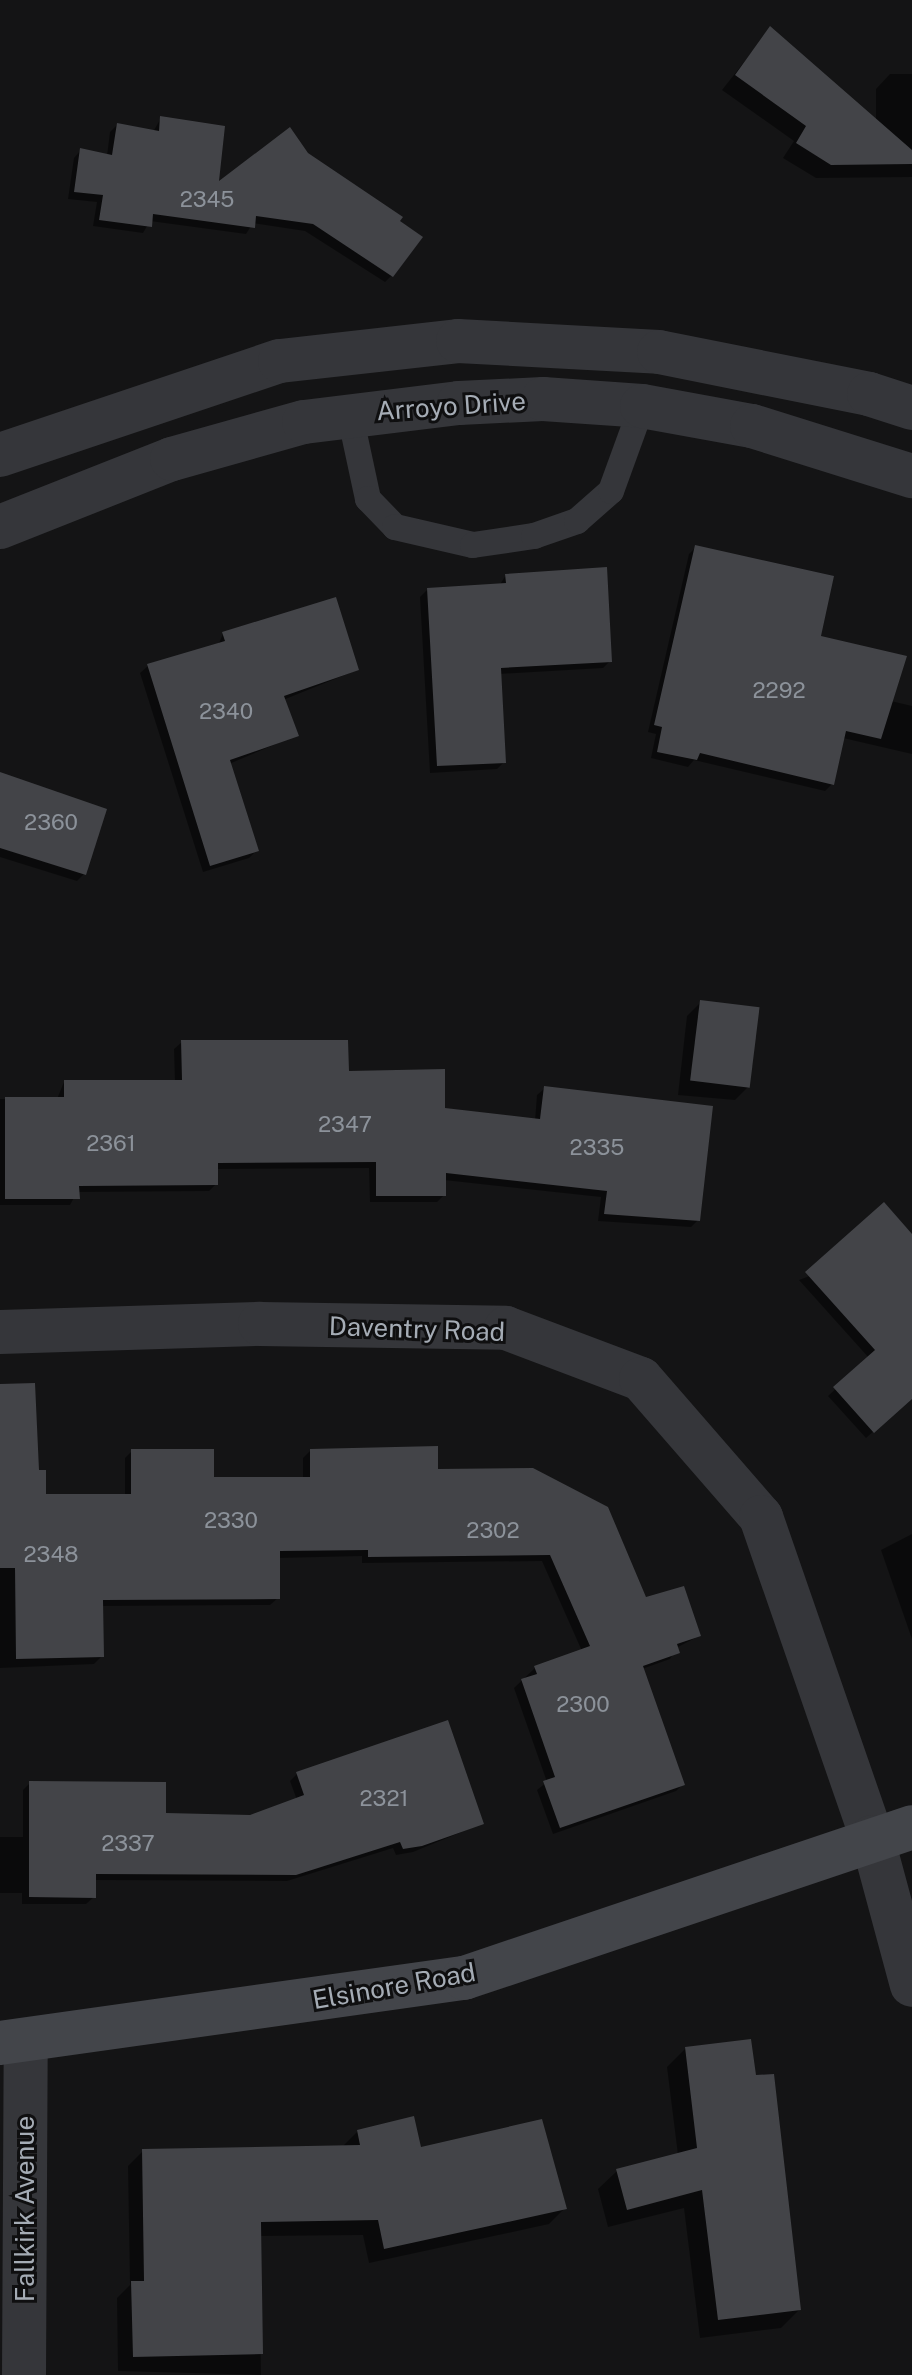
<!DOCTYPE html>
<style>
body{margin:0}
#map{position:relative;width:912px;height:2375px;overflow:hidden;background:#141415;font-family:"Public Sans",sans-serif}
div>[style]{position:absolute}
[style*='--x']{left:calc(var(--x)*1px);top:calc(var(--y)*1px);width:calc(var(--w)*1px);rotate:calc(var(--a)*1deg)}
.shadow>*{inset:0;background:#0007}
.building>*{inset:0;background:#434448;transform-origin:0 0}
.lane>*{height:26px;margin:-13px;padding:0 13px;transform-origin:13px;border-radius:13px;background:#35363a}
.street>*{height:44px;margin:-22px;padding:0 22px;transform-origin:22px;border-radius:22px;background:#35363a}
.secondary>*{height:44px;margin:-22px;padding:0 22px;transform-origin:22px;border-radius:22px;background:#43454a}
span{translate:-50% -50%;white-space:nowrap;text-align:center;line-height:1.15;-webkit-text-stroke:6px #0f0f10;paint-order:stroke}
.number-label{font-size:22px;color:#8c929a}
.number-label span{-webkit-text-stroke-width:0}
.street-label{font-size:26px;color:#a5acb5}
</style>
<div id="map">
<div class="shadow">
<i style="clip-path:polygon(770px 29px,876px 121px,876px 89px,890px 74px,912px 74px,912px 177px,816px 178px,783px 158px,794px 141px,722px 90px)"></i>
<i style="clip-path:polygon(161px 118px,216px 185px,289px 130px,392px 275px,385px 282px,305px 231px,253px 223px,246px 234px,150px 221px,143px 233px,93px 226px,97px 202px,68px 199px,74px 158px,81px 150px,107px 156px,110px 132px,117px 125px,153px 132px)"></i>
<i style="clip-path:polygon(696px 547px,819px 638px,891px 701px,912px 706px,912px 754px,843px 738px,832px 784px,825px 791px,694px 760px,688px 767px,651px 758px,656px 734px,648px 732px,689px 554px)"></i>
<i style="clip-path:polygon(506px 575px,610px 661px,603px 668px,499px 674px,504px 762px,497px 769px,430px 773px,420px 597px,428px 589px,499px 586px)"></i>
<i style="clip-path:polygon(223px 634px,357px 670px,283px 700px,297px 735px,229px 764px,256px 851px,249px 858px,203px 872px,140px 673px,148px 666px,218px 645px)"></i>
<i style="clip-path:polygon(0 772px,84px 874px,77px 881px,0 857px)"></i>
<i style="clip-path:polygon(701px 1002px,749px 1086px,735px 1100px,678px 1095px,687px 1016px)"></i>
<i style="clip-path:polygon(182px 1042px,347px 1074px,443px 1109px,535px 1121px,537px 1095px,545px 1088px,698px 1220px,691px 1227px,598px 1221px,601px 1197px,444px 1180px,444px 1195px,437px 1202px,370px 1202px,369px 1168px,216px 1169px,216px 1184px,209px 1191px,77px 1192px,70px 1205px,0 1205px,0 1099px,57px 1099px,64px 1082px,175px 1082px,174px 1049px)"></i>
<i style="clip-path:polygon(912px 1237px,912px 1384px,904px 1404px,866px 1438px,828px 1396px,869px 1358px,799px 1280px)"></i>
<i style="clip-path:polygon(132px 1451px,212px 1479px,303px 1479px,303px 1458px,310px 1451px,436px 1471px,699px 1636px,676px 1648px,670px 1659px,642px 1669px,683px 1784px,676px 1791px,553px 1834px,537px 1790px,547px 1782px,514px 1688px,535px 1668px,582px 1651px,542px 1561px,362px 1563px,362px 1556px,278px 1558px,278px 1598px,270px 1605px,101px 1606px,102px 1656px,94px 1664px,0 1668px,0 1456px,44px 1496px,125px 1496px,125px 1458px)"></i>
<i style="clip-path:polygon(912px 1534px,912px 1639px,881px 1550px)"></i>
<i style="clip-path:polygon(297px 1774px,481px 1824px,413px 1852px,396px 1855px,393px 1848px,287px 1881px,94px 1880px,94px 1897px,86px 1904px,22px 1904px,22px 1893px,0 1893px,0 1837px,23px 1837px,23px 1790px,30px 1783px,164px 1815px,251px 1817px,297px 1800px,290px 1781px)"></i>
<i style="clip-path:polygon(686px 2048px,799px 2310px,781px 2328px,700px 2338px,684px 2208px,608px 2227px,598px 2189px,617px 2171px,678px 2155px,667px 2067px)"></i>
<i style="clip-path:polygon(358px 2131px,419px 2150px,565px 2208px,549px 2224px,369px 2263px,363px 2235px,259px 2236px,261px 2375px,118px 2371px,117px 2298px,130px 2285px,128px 2166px,143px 2151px,341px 2148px)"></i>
</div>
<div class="building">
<i style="clip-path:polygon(770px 26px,912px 150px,912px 164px,831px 165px,796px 143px,806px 126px,735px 75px)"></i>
<i style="clip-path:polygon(160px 116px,225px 126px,219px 181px,290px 127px,308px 153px,403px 217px,400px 221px,423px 237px,393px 277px,313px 224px,256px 216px,255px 228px,153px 214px,152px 227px,99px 220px,103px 195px,74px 192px,80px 148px,112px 155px,117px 123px,159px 131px)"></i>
<i style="clip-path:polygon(695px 545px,834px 576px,821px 636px,907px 656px,881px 739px,846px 731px,834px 785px,700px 753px,697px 760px,657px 752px,662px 727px,654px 725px)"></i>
<i style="clip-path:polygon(607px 567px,612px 662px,501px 668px,506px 763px,437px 766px,427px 588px,506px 583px,505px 574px)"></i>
<i style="clip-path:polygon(336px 597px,359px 670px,284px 696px,299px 736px,230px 760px,259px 851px,210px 866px,147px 664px,225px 641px,222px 632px)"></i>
<i style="clip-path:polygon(0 772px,107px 809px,86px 875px,0 848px)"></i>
<i style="left:700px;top:1000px;width:60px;height:81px;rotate:7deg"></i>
<i style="clip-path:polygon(181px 1040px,348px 1040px,349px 1071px,445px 1069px,445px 1108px,540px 1119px,544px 1086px,713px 1106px,700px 1221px,604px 1214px,607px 1191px,446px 1173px,446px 1196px,376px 1196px,376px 1162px,218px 1163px,218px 1185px,79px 1186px,80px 1199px,5px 1199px,5px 1097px,64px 1097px,64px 1080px,182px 1080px)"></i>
<i style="clip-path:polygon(884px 1202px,912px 1234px,912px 1399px,874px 1433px,833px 1387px,875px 1350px,805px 1272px)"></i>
<i style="clip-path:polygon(35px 1383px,39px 1470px,46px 1470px,46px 1494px,131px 1494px,131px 1449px,214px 1449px,214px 1477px,310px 1477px,310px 1449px,438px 1446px,438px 1469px,533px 1468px,608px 1507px,646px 1597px,684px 1586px,701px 1636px,677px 1644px,680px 1653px,643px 1666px,685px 1785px,560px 1828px,543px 1781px,555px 1777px,521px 1679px,537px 1674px,534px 1666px,590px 1646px,550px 1555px,368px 1557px,368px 1550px,280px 1551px,280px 1599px,103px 1600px,104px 1657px,16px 1659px,15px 1568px,0 1568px,0 1384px)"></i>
<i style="clip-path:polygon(448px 1720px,484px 1824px,422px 1846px,403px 1849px,400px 1842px,296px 1875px,96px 1874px,96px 1898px,29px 1897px,29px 1781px,166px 1782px,166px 1813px,250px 1815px,304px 1795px,296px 1772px)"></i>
<i style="clip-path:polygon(751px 2039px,756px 2075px,774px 2074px,801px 2310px,718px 2320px,702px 2190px,627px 2210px,616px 2169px,697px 2148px,685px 2047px)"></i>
<i style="clip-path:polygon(414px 2116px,421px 2147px,542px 2119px,567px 2209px,384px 2249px,378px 2220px,261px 2222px,263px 2354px,133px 2357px,131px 2281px,144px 2281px,142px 2149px,360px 2145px,357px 2130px)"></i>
</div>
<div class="lane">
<i style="--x:350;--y:415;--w:86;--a:77.9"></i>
<i style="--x:368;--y:499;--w:39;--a:46"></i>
<i style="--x:395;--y:527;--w:80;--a:13"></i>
<i style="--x:473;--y:545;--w:62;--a:-8.4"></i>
<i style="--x:534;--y:536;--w:46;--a:-19.2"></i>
<i style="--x:577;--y:521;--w:45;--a:-41.4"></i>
<i style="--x:611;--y:491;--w:90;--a:-70"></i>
</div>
<div class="street">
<i style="--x:0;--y:455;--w:295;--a:-18.6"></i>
<i style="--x:280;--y:361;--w:179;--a:-6.4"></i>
<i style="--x:458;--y:341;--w:201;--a:3.1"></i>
<i style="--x:659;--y:352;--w:214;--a:11.3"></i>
<i style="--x:869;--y:394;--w:45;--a:18"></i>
<i style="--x:0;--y:527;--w:185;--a:-21.6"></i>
<i style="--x:172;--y:459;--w:137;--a:-15.7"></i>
<i style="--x:304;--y:422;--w:156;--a:-7"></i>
<i style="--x:459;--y:403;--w:84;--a:-2.7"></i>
<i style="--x:543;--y:399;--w:99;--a:4"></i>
<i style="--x:642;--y:406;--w:112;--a:10.3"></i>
<i style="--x:752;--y:426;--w:168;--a:17.4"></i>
<i style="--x:0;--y:1332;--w:260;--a:-1.8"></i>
<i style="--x:260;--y:1324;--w:246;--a:0.9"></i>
<i style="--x:506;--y:1328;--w:144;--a:20.7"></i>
<i style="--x:641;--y:1379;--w:183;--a:49"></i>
<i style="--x:761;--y:1517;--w:339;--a:70.9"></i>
<i style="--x:872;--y:1837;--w:153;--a:74.9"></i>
<i style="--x:24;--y:2375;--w:332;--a:-89.7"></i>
</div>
<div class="secondary">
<i style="--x:0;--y:2043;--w:469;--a:-8"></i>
<i style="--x:464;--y:1978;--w:473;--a:-18.6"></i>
</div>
<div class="number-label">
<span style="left:207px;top:200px">2345</span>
<span style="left:779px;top:691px">2292</span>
<span style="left:226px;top:712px">2340</span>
<span style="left:51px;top:823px">2360</span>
<span style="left:345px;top:1125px">2347</span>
<span style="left:111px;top:1144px">2361</span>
<span style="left:597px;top:1148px">2335</span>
<span style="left:231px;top:1521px">2330</span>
<span style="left:493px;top:1531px">2302</span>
<span style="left:51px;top:1555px">2348</span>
<span style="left:583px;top:1705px">2300</span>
<span style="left:384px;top:1799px">2321</span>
<span style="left:128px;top:1844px">2337</span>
</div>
<div class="street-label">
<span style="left:451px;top:406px;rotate:-4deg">Arroyo Drive</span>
<span style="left:417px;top:1329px;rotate:2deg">Daventry Road</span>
<span style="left:394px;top:1986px;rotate:-10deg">Elsinore Road</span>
<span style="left:25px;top:2209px;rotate:-90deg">Fallkirk Avenue</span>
</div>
</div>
